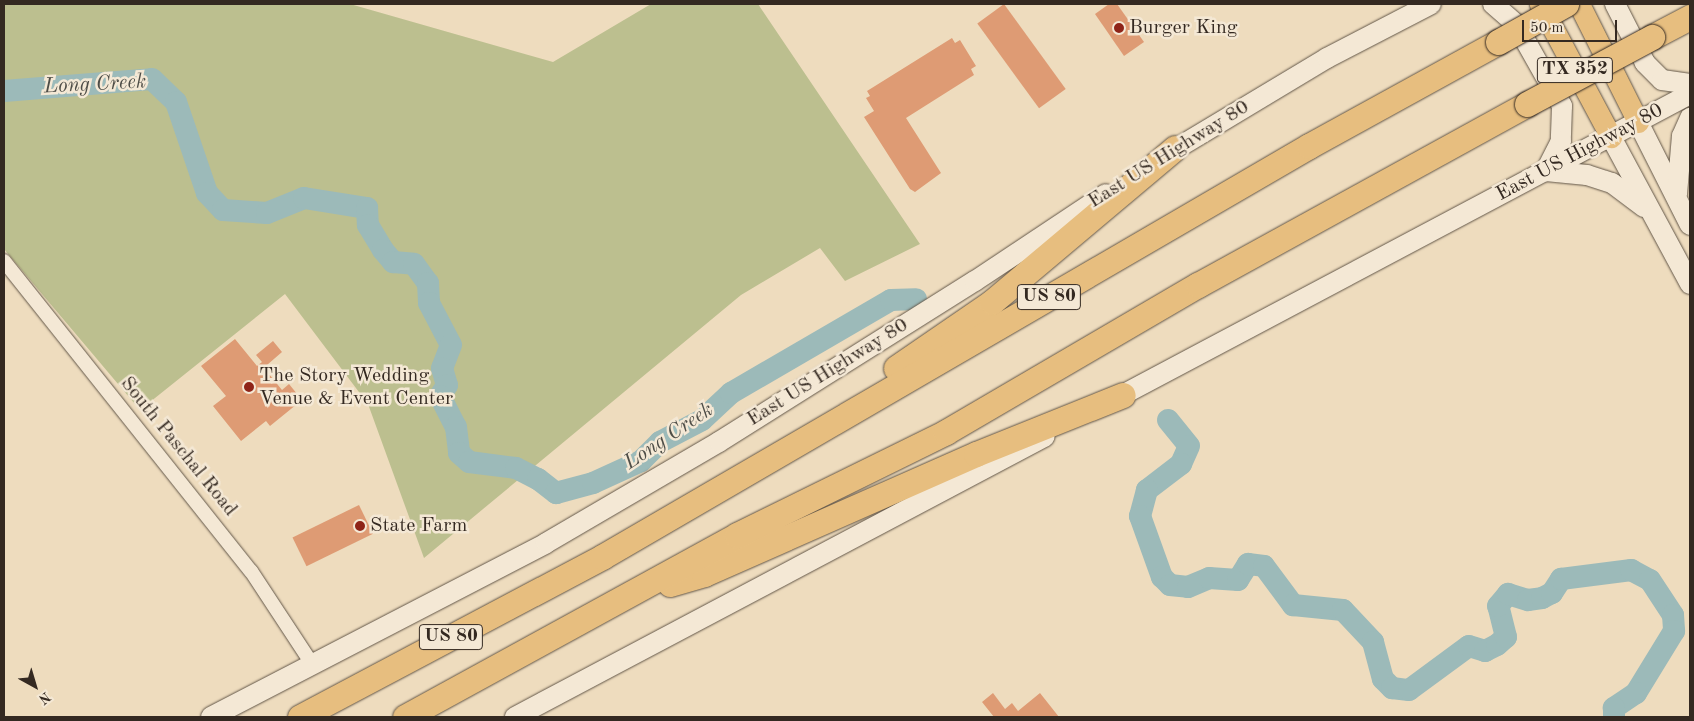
<!DOCTYPE html>
<style>
body{margin:0}
#map{position:relative;width:1694px;height:721px;overflow:hidden;background:#eedcbe;font-family:"Old Standard TT",serif}
div>[style]{position:absolute}
[style*='--x']{left:calc(var(--x)*1px);top:calc(var(--y)*1px);width:calc(var(--w)*1px);rotate:calc(var(--a)*1deg)}
.green>*{inset:0;background:#bcbf8f}
.river>*{height:22px;margin:-11px;padding:0 11px;transform-origin:11px;border-radius:11px;background:#9cbab9}
.building>*{inset:0;background:#de9b74;transform-origin:0 0}
.roads{filter:drop-shadow(0 0 1px #625648) drop-shadow(0 0 1px #625648)}
.street>*{height:14px;margin:-7px;padding:0 7px;transform-origin:7px;border-radius:7px;background:#f4e8d5}
.secondary>*{height:20px;margin:-10px;padding:0 10px;transform-origin:10px;border-radius:10px;background:#f4e8d5}
.primary>*{height:21px;margin:-10.5px;padding:0 10.5px;transform-origin:10.5px;border-radius:10.5px;background:#e7be7f}
.highway>*{height:25px;margin:-12.5px;padding:0 12.5px;transform-origin:12.5px;border-radius:12.5px;background:#e7be7f}
.bridges{filter:drop-shadow(0 0 1px #342921) drop-shadow(0 0 1px #342921)}
.highway-bridge>*{height:25px;margin:-12.5px;padding:0 12.5px;transform-origin:12.5px;border-radius:12.5px;background:#e7be7f}
.dots>*{width:14px;height:14px;translate:-50% -50%;box-sizing:border-box;border:2px solid #f4e8d5;border-radius:50%}
span{translate:-50% -50%;white-space:nowrap;text-align:center;line-height:1.15;-webkit-text-stroke:5px #f4e8d5;paint-order:stroke}
.shield-label span{padding:1px 4px;background:#f4e8d5;border:1px solid;border-radius:4px;-webkit-text-stroke-width:0}
.shield-label{font-size:19px;color:#342921;font-weight:700}
.poi-label{font-size:20px;color:#342921}
.left{translate:0 -50%;text-align:left}
.street-label{font-size:20px;color:#342921}
.water-label{font-size:21px;color:#4e4d47;font-style:italic}
.frame{position:absolute;inset:0;border:5px solid #342921;pointer-events:none}
.north{position:absolute;left:10px;top:661px;width:50px;height:50px;-webkit-text-stroke:4px #f4e8d5;paint-order:stroke;rotate:141deg;font-size:14px;font-weight:700;line-height:20px;text-align:center;color:#342921}
.north::after{content:'';display:block;margin:auto;width:18px;height:22px;background:#342921;clip-path:polygon(50% 0,100% 100%,50% 72%,0 100%)}
.scale{position:absolute;left:1522px;top:20px;width:95px;height:22px;box-sizing:border-box;border:2px solid #342921;border-top:0;padding-left:6px;font-size:15px;line-height:18px;white-space:nowrap;color:#342921;-webkit-text-stroke:4px #f4e8d5;paint-order:stroke}
</style>
<div id="map">
<div class="green">
<i style="clip-path:polygon(4px 4px,350px 4px,553px 62px,651px 4px,758px 4px,920px 244px,845px 281px,820px 248px,741px 295px,424px 558px,368px 404px,285px 294px,140px 410px,4px 249px)"></i>
</div>
<div class="river">
<i style="--x:4;--y:91;--w:148;--a:-4.6"></i>
<i style="--x:152;--y:79;--w:33;--a:44"></i>
<i style="--x:176;--y:102;--w:96;--a:71.2"></i>
<i style="--x:207;--y:193;--w:23;--a:47"></i>
<i style="--x:223;--y:210;--w:44;--a:3.9"></i>
<i style="--x:267;--y:213;--w:40;--a:-22"></i>
<i style="--x:304;--y:198;--w:64;--a:9"></i>
<i style="--x:367;--y:208;--w:17;--a:87"></i>
<i style="--x:368;--y:225;--w:29;--a:59"></i>
<i style="--x:383;--y:250;--w:16;--a:50"></i>
<i style="--x:393;--y:262;--w:21;--a:5"></i>
<i style="--x:414;--y:264;--w:24;--a:54"></i>
<i style="--x:428;--y:283;--w:20;--a:87"></i>
<i style="--x:429;--y:303;--w:47;--a:62.4"></i>
<i style="--x:451;--y:345;--w:25;--a:111"></i>
<i style="--x:442;--y:368;--w:18;--a:74"></i>
<i style="--x:447;--y:385;--w:13;--a:122"></i>
<i style="--x:440;--y:396;--w:35;--a:63"></i>
<i style="--x:456;--y:427;--w:26;--a:83"></i>
<i style="--x:459;--y:453;--w:13;--a:42"></i>
<i style="--x:469;--y:462;--w:47;--a:7.3"></i>
<i style="--x:516;--y:468;--w:25;--a:27"></i>
<i style="--x:538;--y:479;--w:23;--a:38"></i>
<i style="--x:556;--y:493;--w:38;--a:-15"></i>
<i style="--x:593;--y:483;--w:53;--a:-24.6"></i>
<i style="--x:641;--y:461;--w:27;--a:-45"></i>
<i style="--x:660;--y:442;--w:47;--a:-27.6"></i>
<i style="--x:702;--y:420;--w:40;--a:-43"></i>
<i style="--x:731;--y:393;--w:185;--a:-30.2"></i>
<i style="--x:891;--y:300;--w:25;--a:-2"></i>
<i style="--x:1168;--y:420;--w:33;--a:51"></i>
<i style="--x:1189;--y:446;--w:20;--a:114"></i>
<i style="--x:1181;--y:464;--w:43;--a:142.6"></i>
<i style="--x:1147;--y:490;--w:27;--a:105"></i>
<i style="--x:1140;--y:516;--w:65;--a:70.2"></i>
<i style="--x:1162;--y:577;--w:11;--a:45"></i>
<i style="--x:1170;--y:585;--w:18;--a:6"></i>
<i style="--x:1188;--y:587;--w:23;--a:-23"></i>
<i style="--x:1209;--y:578;--w:29;--a:4"></i>
<i style="--x:1238;--y:580;--w:19;--a:-58"></i>
<i style="--x:1248;--y:564;--w:16;--a:7"></i>
<i style="--x:1264;--y:566;--w:49;--a:53.4"></i>
<i style="--x:1293;--y:605;--w:50;--a:5.7"></i>
<i style="--x:1343;--y:610;--w:44;--a:46.8"></i>
<i style="--x:1373;--y:642;--w:38;--a:75"></i>
<i style="--x:1383;--y:679;--w:13;--a:45"></i>
<i style="--x:1392;--y:688;--w:17;--a:7"></i>
<i style="--x:1409;--y:690;--w:74;--a:-36.3"></i>
<i style="--x:1469;--y:646;--w:17;--a:17"></i>
<i style="--x:1485;--y:651;--w:13;--a:-27"></i>
<i style="--x:1497;--y:645;--w:12;--a:-42"></i>
<i style="--x:1506;--y:637;--w:32;--a:-104"></i>
<i style="--x:1498;--y:606;--w:16;--a:-50"></i>
<i style="--x:1508;--y:594;--w:21;--a:17"></i>
<i style="--x:1528;--y:600;--w:14;--a:-8"></i>
<i style="--x:1542;--y:598;--w:11;--a:-27"></i>
<i style="--x:1552;--y:593;--w:17;--a:-57"></i>
<i style="--x:1561;--y:579;--w:71;--a:-7.3"></i>
<i style="--x:1631;--y:570;--w:21;--a:28"></i>
<i style="--x:1650;--y:580;--w:42;--a:56.7"></i>
<i style="--x:1673;--y:615;--w:16;--a:86"></i>
<i style="--x:1674;--y:631;--w:73;--a:121.5"></i>
<i style="--x:1636;--y:693;--w:27;--a:146"></i>
<i style="--x:1614;--y:708;--w:9;--a:90"></i>
</div>
<div class="building">
<i style="left:1004px;top:4px;width:105px;height:33px;rotate:54deg"></i>
<i style="clip-path:polygon(1109px 4px,1117px 4px,1144px 42px,1124px 56px,1095px 14px)"></i>
<i style="clip-path:polygon(952px 38px,955px 43px,960px 40px,976px 66px,971px 69px,974px 75px,906px 118px,941px 173px,915px 192px,910px 189px,864px 117px,874px 111px,866px 98px,870px 96px,867px 91px)"></i>
<i style="clip-path:polygon(235px 339px,257px 366px,262px 362px,256px 355px,273px 341px,282px 352px,267px 365px,272px 371px,269px 374px,282px 390px,289px 384px,302px 400px,270px 426px,266px 421px,241px 441px,213px 406px,226px 396px,201px 366px)"></i>
<i style="left:359px;top:505px;width:32px;height:74px;rotate:64deg"></i>
<i style="clip-path:polygon(993px 693px,1005px 709px,1012px 703px,1018px 711px,1040px 693px,1059px 717px,994px 717px,982px 702px)"></i>
</div>
<div class="roads">
<div class="street">
<i style="--x:4;--y:261;--w:396;--a:51.5"></i>
<i style="--x:251;--y:571;--w:111;--a:56.7"></i>
</div>
<div class="secondary">
<i style="--x:1493;--y:4;--w:30;--a:41"></i>
<i style="--x:1516;--y:24;--w:94;--a:60.7"></i>
<i style="--x:1562;--y:106;--w:35;--a:92"></i>
<i style="--x:1561;--y:141;--w:34;--a:117"></i>
<i style="--x:1615;--y:4;--w:66;--a:63"></i>
<i style="--x:1645;--y:63;--w:24;--a:45"></i>
<i style="--x:1662;--y:80;--w:28;--a:8"></i>
<i style="--x:1638;--y:122;--w:115;--a:63.2"></i>
<i style="--x:1611;--y:137;--w:167;--a:61.7"></i>
<i style="--x:1164;--y:156;--w:190;--a:-31"></i>
<i style="--x:1327;--y:58;--w:117;--a:-27.4"></i>
<i style="--x:1546;--y:171;--w:41;--a:5.6"></i>
<i style="--x:1587;--y:175;--w:26;--a:18"></i>
<i style="--x:1612;--y:183;--w:40;--a:37"></i>
<i style="--x:1677;--y:194;--w:58;--a:-85.1"></i>
<i style="--x:1682;--y:136;--w:20;--a:-66"></i>
<i style="--x:1111;--y:401;--w:655;--a:-27.93"></i>
<i style="--x:211;--y:717;--w:377;--a:-27.4"></i>
<i style="--x:546;--y:543;--w:200;--a:-30.3"></i>
<i style="--x:719;--y:442;--w:302;--a:-32.2"></i>
<i style="--x:975;--y:281;--w:157;--a:-33.6"></i>
<i style="--x:515;--y:717;--w:599;--a:-27.89"></i>
</div>
<div class="primary">
<i style="--x:1540;--y:4;--w:151;--a:61.9"></i>
<i style="--x:1579;--y:4;--w:132;--a:63.4"></i>
</div>
<div class="highway">
<i style="--x:1652;--y:37;--w:43;--a:-27.8"></i>
<i style="--x:896;--y:368;--w:116;--a:-34.5"></i>
<i style="--x:992;--y:302;--w:239;--a:-40.1"></i>
<i style="--x:670;--y:584;--w:35;--a:-16"></i>
<i style="--x:704;--y:574;--w:297;--a:-23.8"></i>
<i style="--x:976;--y:454;--w:158;--a:-21.9"></i>
<i style="--x:300;--y:717;--w:342;--a:-27.9"></i>
<i style="--x:602;--y:557;--w:818;--a:-30.17"></i>
<i style="--x:1309;--y:146;--w:216;--a:-28.8"></i>
<i style="--x:405;--y:717;--w:379;--a:-28.7"></i>
<i style="--x:737;--y:535;--w:233;--a:-26.2"></i>
<i style="--x:946;--y:432;--w:292;--a:-30.3"></i>
<i style="--x:1198;--y:285;--w:376;--a:-28.8"></i>
</div>
</div>
<div class="bridges">
<div class="highway-bridge">
<i style="--x:1498;--y:42;--w:78;--a:-29.2"></i>
<i style="--x:1527;--y:104;--w:142;--a:-28.2"></i>
</div>
</div>
<div class="dots">
<i style="left:1119px;top:28px;background:#8f2418"></i>
<i style="left:249px;top:387px;background:#8f2418"></i>
<i style="left:360px;top:526px;background:#8f2418"></i>
</div>
<div class="shield-label">
<span style="left:1575px;top:70px">TX 352</span>
<span style="left:1049px;top:297px">US 80</span>
<span style="left:451px;top:637px">US 80</span>
</div>
<div class="poi-label">
<span class="left" style="left:1129px;top:28px">Burger King</span>
<span class="left" style="left:259px;top:388px">The Story Wedding<br>Venue &amp; Event Center</span>
<span class="left" style="left:370px;top:526px">State Farm</span>
</div>
<div class="street-label">
<span style="left:1580px;top:153px;rotate:-28deg">East US Highway 80</span>
<span style="left:1169px;top:155px;rotate:-32deg">East US Highway 80</span>
<span style="left:828px;top:373px;rotate:-32deg">East US Highway 80</span>
<span style="left:178px;top:447px;rotate:51deg">South Paschal Road</span>
</div>
<div class="water-label">
<span style="left:95px;top:85px;rotate:-3deg">Long Creek</span>
<span style="left:669px;top:437px;rotate:-34deg">Long Creek</span>
</div>
<div class="frame"></div>
<div class="north">N</div>
<div class="scale">50 m</div>
</div>
